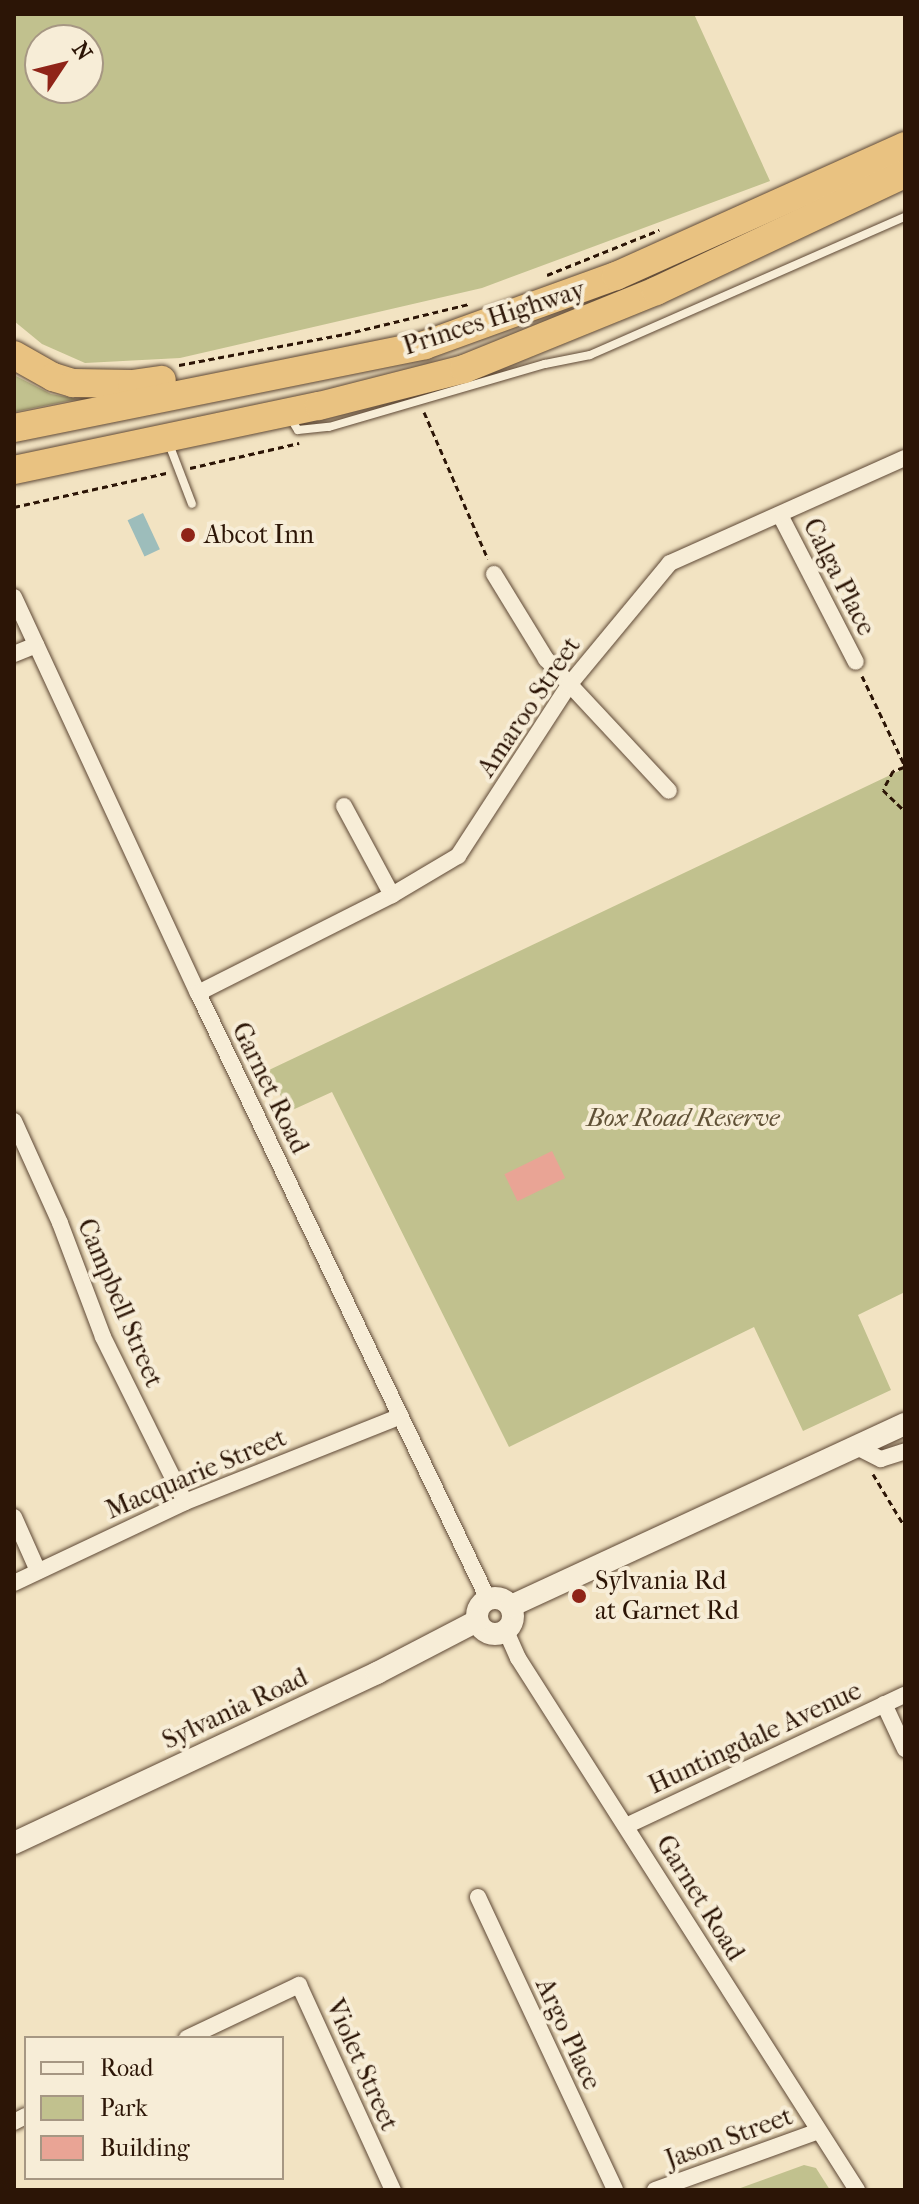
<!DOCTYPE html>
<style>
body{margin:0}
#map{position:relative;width:919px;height:2204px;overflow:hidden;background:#f2e3c2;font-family:"IM FELL French Canon",serif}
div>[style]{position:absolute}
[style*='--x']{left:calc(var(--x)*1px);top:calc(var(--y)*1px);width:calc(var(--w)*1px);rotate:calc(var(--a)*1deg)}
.green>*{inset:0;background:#c1c18e}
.water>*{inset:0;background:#9dbdbb;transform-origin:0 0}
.building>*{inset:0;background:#e9a495;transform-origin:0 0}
.path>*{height:3px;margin-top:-1.5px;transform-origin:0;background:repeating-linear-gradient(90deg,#2c1506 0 6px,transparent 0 10px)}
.roads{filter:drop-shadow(0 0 2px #5e4835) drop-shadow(0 0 2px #5e4835)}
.lane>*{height:8px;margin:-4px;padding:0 4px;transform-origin:4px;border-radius:4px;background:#f7edd7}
.street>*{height:16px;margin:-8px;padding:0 8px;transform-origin:8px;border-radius:8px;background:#f7edd7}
.secondary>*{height:22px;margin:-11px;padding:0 11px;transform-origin:11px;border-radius:11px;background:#f7edd7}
.secondary>.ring{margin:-11px;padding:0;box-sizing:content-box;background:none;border:22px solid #f7edd7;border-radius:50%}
.highway>*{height:28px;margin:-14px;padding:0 14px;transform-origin:14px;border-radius:14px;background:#e9c281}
.dots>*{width:22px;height:22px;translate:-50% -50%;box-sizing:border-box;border:4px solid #f7edd7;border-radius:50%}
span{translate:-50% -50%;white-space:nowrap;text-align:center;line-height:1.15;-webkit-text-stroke:8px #f7edd7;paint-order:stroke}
.street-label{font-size:26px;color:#2c1506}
.poi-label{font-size:26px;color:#2c1506}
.left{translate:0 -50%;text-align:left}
.park-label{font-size:26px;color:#605136;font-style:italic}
.frame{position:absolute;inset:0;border:16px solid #2c1506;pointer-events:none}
.legend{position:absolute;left:24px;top:2036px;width:260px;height:144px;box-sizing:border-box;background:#f7edd7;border:2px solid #a69783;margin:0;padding:10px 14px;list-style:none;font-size:24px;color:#2c1506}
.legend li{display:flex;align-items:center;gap:16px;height:40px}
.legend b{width:40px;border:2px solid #a69783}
.north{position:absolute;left:24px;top:24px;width:80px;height:80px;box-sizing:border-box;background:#f7edd7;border:2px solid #a69783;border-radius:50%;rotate:55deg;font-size:22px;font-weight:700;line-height:32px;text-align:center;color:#2c1506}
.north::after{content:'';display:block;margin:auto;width:28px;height:36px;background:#8f2418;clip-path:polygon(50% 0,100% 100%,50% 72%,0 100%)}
</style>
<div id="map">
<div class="green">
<i style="clip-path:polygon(evenodd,14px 14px,694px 14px,770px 181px,482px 288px,180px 358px,85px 363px,42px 344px,14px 321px,14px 14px,88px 40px,88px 88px,40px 88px,40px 40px,88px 40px)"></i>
<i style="clip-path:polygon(14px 375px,51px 394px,78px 399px,14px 412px)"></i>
<i style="clip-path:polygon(905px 768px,905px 1292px,858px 1315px,891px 1390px,803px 1431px,754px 1327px,509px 1447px,332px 1092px,288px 1112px,269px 1070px)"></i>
<i style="clip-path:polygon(804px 2165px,816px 2168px,830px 2190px,735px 2190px)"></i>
</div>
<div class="water">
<i style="left:143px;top:513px;width:40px;height:17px;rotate:65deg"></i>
</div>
<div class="building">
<i style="left:552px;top:1151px;width:30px;height:53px;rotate:64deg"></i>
</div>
<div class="path">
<i style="--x:547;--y:275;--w:121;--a:-21.9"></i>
<i style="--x:179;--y:365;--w:169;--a:-10.6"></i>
<i style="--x:345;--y:334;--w:128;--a:-13.6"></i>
<i style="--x:424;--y:412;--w:160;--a:66.5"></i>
<i style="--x:190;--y:468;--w:112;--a:-12.9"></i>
<i style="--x:14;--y:507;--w:156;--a:-12.6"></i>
<i style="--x:862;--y:676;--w:100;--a:64.5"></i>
<i style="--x:904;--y:767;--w:12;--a:160"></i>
<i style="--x:893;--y:771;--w:21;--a:118"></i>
<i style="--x:883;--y:790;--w:30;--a:44"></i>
<i style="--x:873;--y:1474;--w:62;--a:58.9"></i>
</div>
<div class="roads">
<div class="lane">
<i style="--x:291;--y:419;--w:13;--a:58"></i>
<i style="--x:298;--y:430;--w:31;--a:-6"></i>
<i style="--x:329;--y:427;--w:225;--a:-16.3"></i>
<i style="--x:545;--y:364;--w:46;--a:-11.3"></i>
<i style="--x:590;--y:355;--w:344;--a:-23.7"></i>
<i style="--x:169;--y:444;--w:64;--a:69"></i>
</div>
<div class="street">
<i style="--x:780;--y:515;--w:165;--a:62.7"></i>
<i style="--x:494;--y:574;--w:100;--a:58.5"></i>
<i style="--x:546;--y:659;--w:180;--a:47"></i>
<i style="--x:14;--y:597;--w:437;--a:65.1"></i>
<i style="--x:198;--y:993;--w:672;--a:64.43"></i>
<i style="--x:14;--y:654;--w:24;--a:-22"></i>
<i style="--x:344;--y:806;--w:101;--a:61.7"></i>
<i style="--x:198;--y:993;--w:217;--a:-26.8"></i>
<i style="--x:392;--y:895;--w:77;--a:-30.6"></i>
<i style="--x:458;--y:856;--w:204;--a:-57"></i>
<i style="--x:569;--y:685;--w:158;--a:-50.4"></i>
<i style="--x:670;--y:563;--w:257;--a:-24.1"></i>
<i style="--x:14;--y:1121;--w:112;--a:65.7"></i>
<i style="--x:60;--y:1223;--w:122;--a:69.3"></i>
<i style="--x:103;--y:1337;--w:184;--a:63.6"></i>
<i style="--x:857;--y:1447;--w:27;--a:27"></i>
<i style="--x:881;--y:1459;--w:25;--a:-18"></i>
<i style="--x:14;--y:1517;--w:59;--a:66"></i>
<i style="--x:14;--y:1583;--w:189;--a:-25.3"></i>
<i style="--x:185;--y:1502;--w:232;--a:-21.7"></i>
<i style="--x:506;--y:1631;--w:30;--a:66"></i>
<i style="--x:518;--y:1658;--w:631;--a:57.49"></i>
<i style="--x:884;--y:1704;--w:50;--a:65"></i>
<i style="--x:626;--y:1826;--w:308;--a:-25.2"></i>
<i style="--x:478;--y:1897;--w:323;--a:64.9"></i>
<i style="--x:187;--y:2038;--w:124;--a:-25.3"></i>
<i style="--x:299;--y:1985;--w:226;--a:65.4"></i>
<i style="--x:14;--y:2122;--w:13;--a:-27"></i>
<i style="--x:655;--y:2190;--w:174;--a:-19.8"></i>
</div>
<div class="secondary">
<i class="ring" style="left:477px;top:1598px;width:14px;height:14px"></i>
<i style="--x:511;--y:1606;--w:434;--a:-24.8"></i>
<i style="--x:14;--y:1843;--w:401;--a:-25.1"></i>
<i style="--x:377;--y:1673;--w:113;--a:-27.5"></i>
</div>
<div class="highway">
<i style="--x:14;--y:355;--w:45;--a:29.4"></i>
<i style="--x:53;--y:377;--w:21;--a:17"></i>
<i style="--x:73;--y:383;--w:59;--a:1"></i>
<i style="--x:132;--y:384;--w:30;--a:-8"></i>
<i style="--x:14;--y:428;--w:419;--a:-11.4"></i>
<i style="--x:425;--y:345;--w:203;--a:-19.9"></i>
<i style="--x:616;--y:276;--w:317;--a:-24.2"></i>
<i style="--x:14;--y:470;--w:312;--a:-11.9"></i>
<i style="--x:319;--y:406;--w:150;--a:-14.3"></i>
<i style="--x:464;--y:369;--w:207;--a:-22.1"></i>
<i style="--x:656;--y:291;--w:275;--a:-25.2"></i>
</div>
</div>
<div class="dots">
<i style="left:188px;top:535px;background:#8f2418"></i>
<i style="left:579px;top:1596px;background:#8f2418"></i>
</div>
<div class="street-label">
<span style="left:494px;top:318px;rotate:-18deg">Princes Highway</span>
<span style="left:839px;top:577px;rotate:63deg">Calga Place</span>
<span style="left:529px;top:707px;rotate:-56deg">Amaroo Street</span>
<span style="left:270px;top:1088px;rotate:64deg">Garnet Road</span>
<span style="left:120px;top:1303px;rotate:67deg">Campbell Street</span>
<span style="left:196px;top:1474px;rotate:-23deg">Macquarie Street</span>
<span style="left:235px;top:1709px;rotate:-25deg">Sylvania Road</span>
<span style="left:755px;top:1738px;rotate:-25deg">Huntingdale Avenue</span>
<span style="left:700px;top:1898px;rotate:58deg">Garnet Road</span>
<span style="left:568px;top:2034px;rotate:65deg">Argo Place</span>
<span style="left:362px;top:2065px;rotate:66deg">Violet Street</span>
<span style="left:729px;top:2138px;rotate:-20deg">Jason Street</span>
</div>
<div class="poi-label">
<span class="left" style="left:204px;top:535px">Abcot Inn</span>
<span class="left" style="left:595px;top:1596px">Sylvania Rd<br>at Garnet Rd</span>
</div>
<div class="park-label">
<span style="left:683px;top:1118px">Box Road Reserve</span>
</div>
<div class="frame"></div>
<ul class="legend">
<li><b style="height:10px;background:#f7edd7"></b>Road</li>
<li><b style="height:22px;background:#c1c18e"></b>Park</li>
<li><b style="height:22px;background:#e9a495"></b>Building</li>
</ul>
<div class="north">N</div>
</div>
